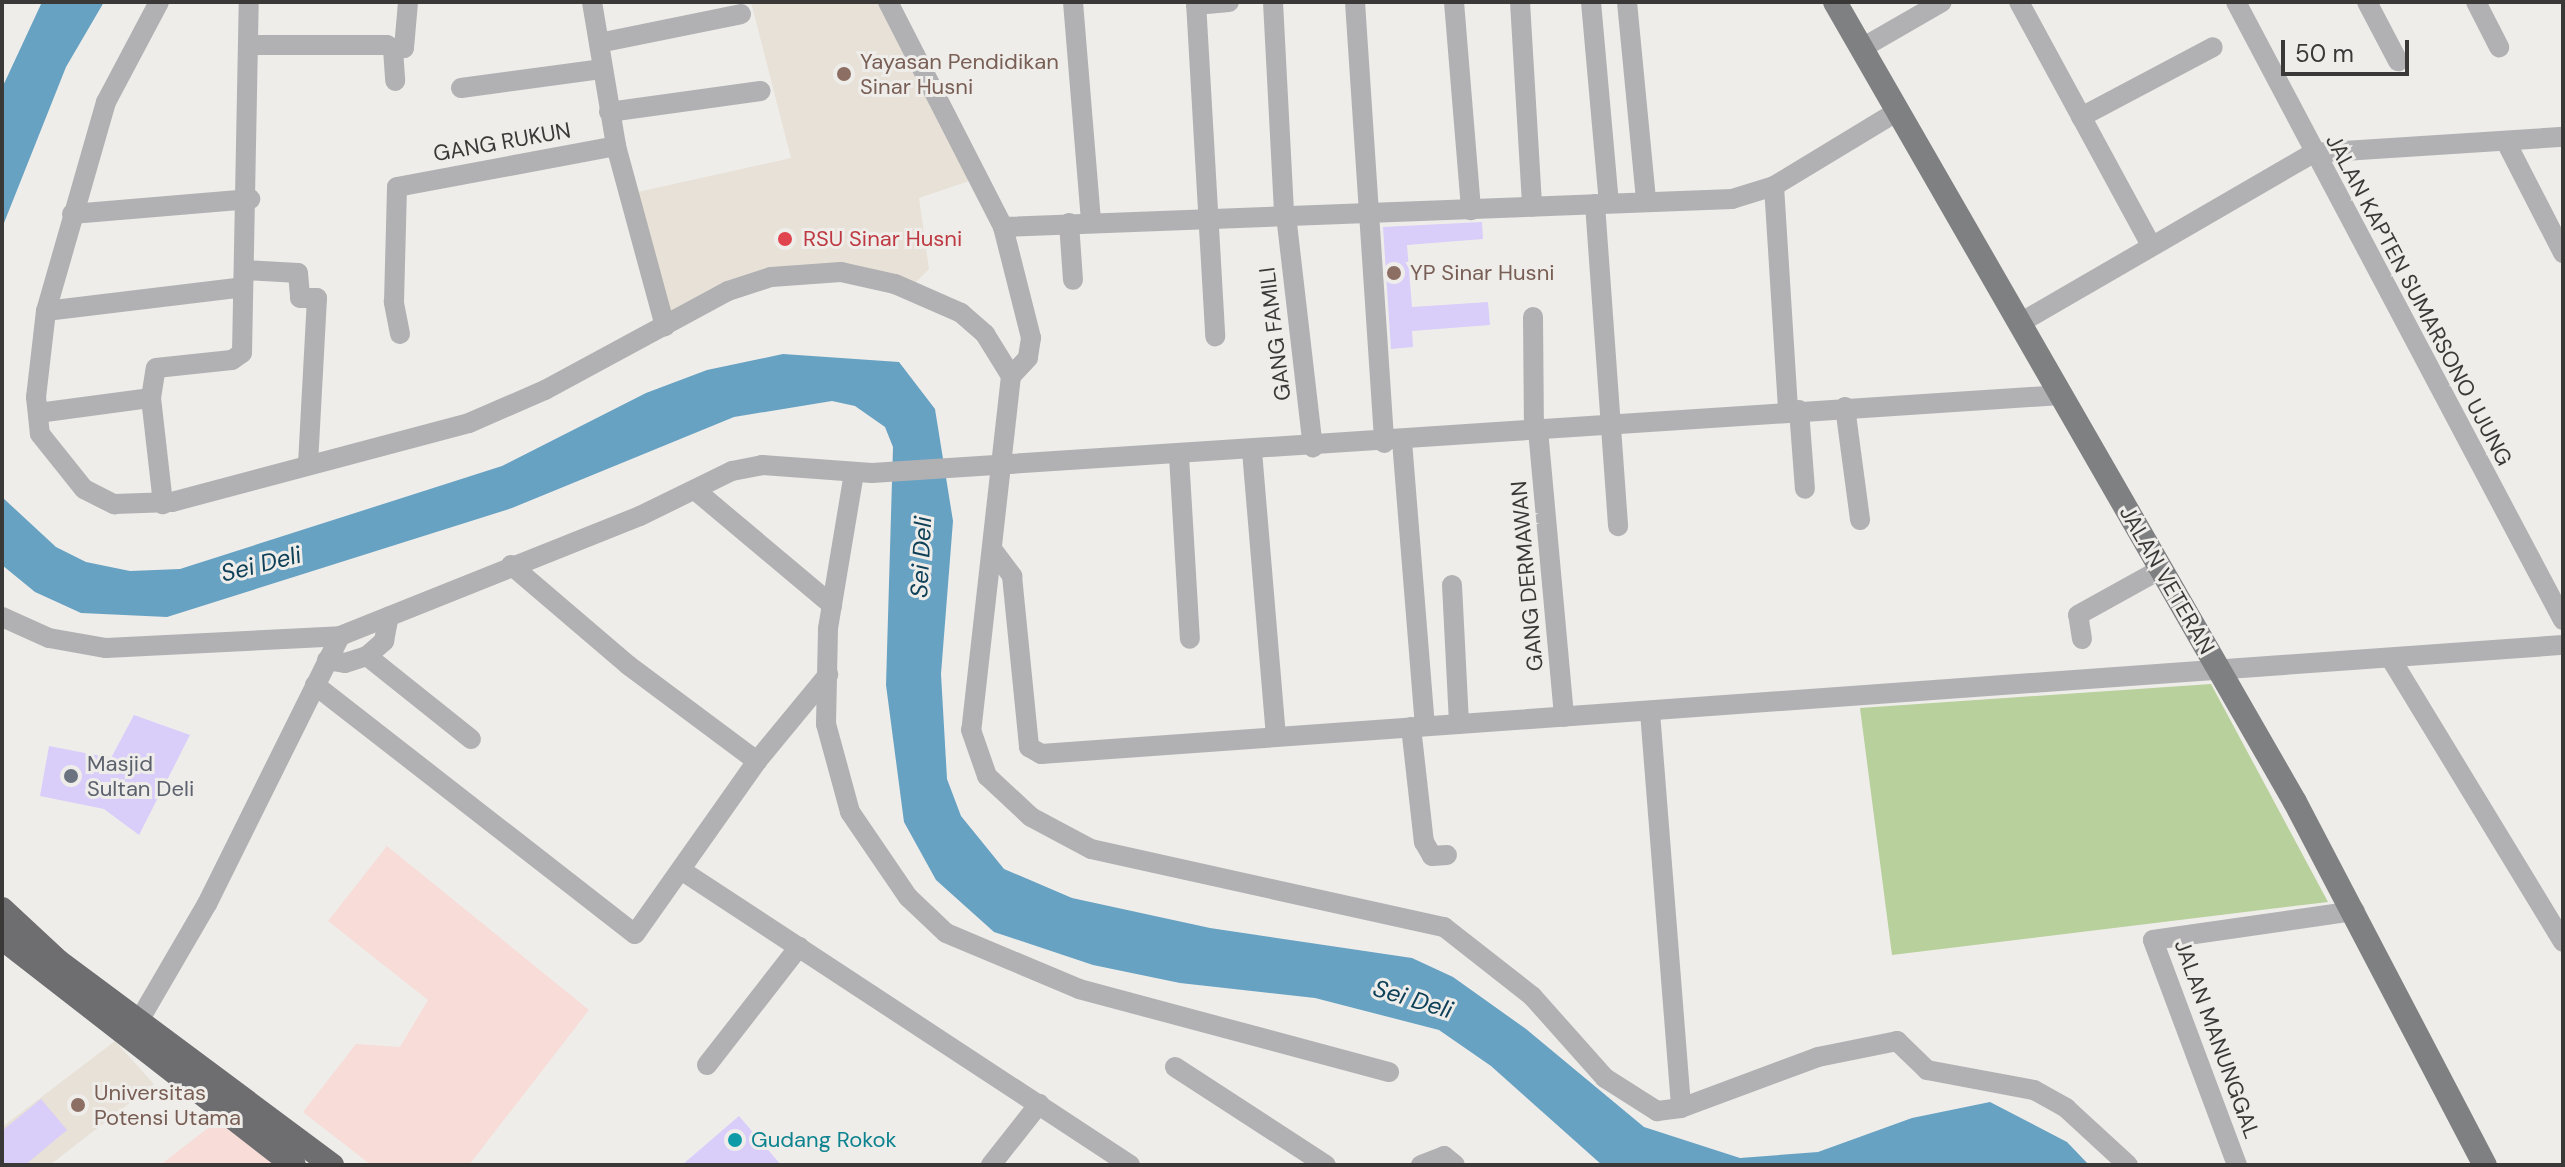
<!DOCTYPE html>
<style>
body{margin:0}
#map{position:relative;width:2565px;height:1167px;overflow:hidden;background:#efedea;font-family:"DM Sans",sans-serif}
div>[style]{position:absolute}
[style*='--x']{left:calc(var(--x)*1px);top:calc(var(--y)*1px);width:calc(var(--w)*1px);rotate:calc(var(--a)*1deg)}
.industrial>*{inset:0;background:#f7dcd8}
.built>*{inset:0;background:#e7e1d7}
.green>*{inset:0;background:#b8d09b}
.water>*{inset:0;background:#67a2c3}
.building>*{inset:0;background:#d9cdfa}
.street>*{height:20px;margin:-10px;padding:0 10px;transform-origin:10px;border-radius:10px;background:#b1b1b3}
.primary>*{height:24px;margin:-12px;padding:0 12px;transform-origin:12px;border-radius:12px;background:#7f8082}
.highway>*{height:24px;margin:-12px;padding:0 12px;transform-origin:12px;border-radius:12px;background:#6e6e71}
.dots>*{width:22px;height:22px;translate:-50% -50%;box-sizing:border-box;border:4px solid #efedea;border-radius:50%}
span{translate:-50% -50%;white-space:nowrap;text-align:center;line-height:1.15;-webkit-text-stroke:6px #efedea;paint-order:stroke}
.education-label{font-size:22px;color:#785e54}
.left{translate:0 -50%;text-align:left}
.street-label{font-size:22px;color:#3a3938}
.health-label{font-size:22px;color:#be3a42}
.worship-label{font-size:22px;color:#5b616d}
.culture-label{font-size:22px;color:#0d838f}
.water-label{font-size:24px;color:#0e4058;font-style:italic}
.frame{position:absolute;inset:0;border:4px solid #3a3938;pointer-events:none}
.scale{position:absolute;left:2281px;top:40px;width:128px;height:36px;box-sizing:border-box;border:4px solid #3a3938;border-top:0;padding-left:10px;font-size:24px;line-height:28px;white-space:nowrap;color:#3a3938;-webkit-text-stroke:6px #efedea;paint-order:stroke}
</style>
<div id="map">
<div class="industrial">
<i style="clip-path:polygon(387px 846px,589px 1010px,469px 1165px,371px 1165px,303px 1112px,356px 1044px,400px 1047px,428px 1000px,328px 921px)"></i>
<i style="clip-path:polygon(221px 1118px,277px 1165px,160px 1165px)"></i>
</div>
<div class="built">
<i style="clip-path:polygon(751px 2px,882px 2px,972px 180px,919px 198px,929px 269px,912px 286px,827px 269px,667px 320px,633px 193px,791px 158px)"></i>
<i style="clip-path:polygon(115px 1041px,154px 1084px,50px 1165px,2px 1165px,2px 1127px)"></i>
</div>
<div class="green">
<i style="clip-path:polygon(2211px 684px,2328px 902px,1892px 955px,1860px 708px)"></i>
</div>
<div class="water">
<i style="clip-path:polygon(42px 2px,104px 2px,66px 67px,2px 228px,2px 88px)"></i>
<i style="clip-path:polygon(783px 354px,899px 362px,935px 409px,953px 521px,941px 674px,947px 779px,961px 816px,1004px 869px,1072px 898px,1210px 928px,1412px 958px,1453px 977px,1526px 1029px,1644px 1127px,1740px 1158px,1818px 1152px,1912px 1118px,1990px 1102px,2067px 1142px,2089px 1165px,1602px 1165px,1491px 1066px,1439px 1030px,1315px 998px,1180px 983px,1093px 965px,994px 932px,936px 880px,904px 822px,886px 685px,893px 447px,885px 427px,855px 406px,832px 401px,734px 417px,512px 508px,167px 617px,81px 613px,35px 592px,2px 565px,2px 497px,56px 547px,86px 562px,130px 571px,180px 569px,502px 466px,646px 393px,707px 370px)"></i>
</div>
<div class="building">
<i style="clip-path:polygon(1482px 222px,1483px 239px,1407px 245px,1412px 307px,1488px 302px,1490px 325px,1412px 331px,1413px 347px,1391px 349px,1383px 227px)"></i>
<i style="clip-path:polygon(134px 715px,190px 735px,139px 835px,104px 809px,40px 796px,49px 746px,111px 758px)"></i>
<i style="clip-path:polygon(41px 1099px,67px 1130px,25px 1165px,2px 1165px,2px 1131px)"></i>
<i style="clip-path:polygon(739px 1116px,781px 1165px,682px 1165px)"></i>
</div>
<div class="street">
<i style="--x:159;--y:2;--w:113;--a:117.9"></i>
<i style="--x:106;--y:102;--w:217;--a:106"></i>
<i style="--x:46;--y:311;--w:87;--a:96.6"></i>
<i style="--x:36;--y:397;--w:37;--a:84"></i>
<i style="--x:40;--y:434;--w:70;--a:51.3"></i>
<i style="--x:84;--y:489;--w:34;--a:27"></i>
<i style="--x:114;--y:504;--w:58;--a:-2"></i>
<i style="--x:172;--y:502;--w:307;--a:-14.9"></i>
<i style="--x:469;--y:423;--w:83;--a:-23.5"></i>
<i style="--x:545;--y:390;--w:208;--a:-28.4"></i>
<i style="--x:728;--y:291;--w:45;--a:-18"></i>
<i style="--x:771;--y:277;--w:70;--a:-4.1"></i>
<i style="--x:841;--y:272;--w:55;--a:12.5"></i>
<i style="--x:895;--y:284;--w:72;--a:23.7"></i>
<i style="--x:961;--y:313;--w:32;--a:41"></i>
<i style="--x:985;--y:334;--w:49;--a:58.2"></i>
<i style="--x:1011;--y:376;--w:356;--a:96.4"></i>
<i style="--x:971;--y:730;--w:49;--a:70.8"></i>
<i style="--x:987;--y:776;--w:60;--a:43"></i>
<i style="--x:1031;--y:817;--w:68;--a:28.1"></i>
<i style="--x:1091;--y:849;--w:362;--a:12.5"></i>
<i style="--x:1444;--y:927;--w:112;--a:38.1"></i>
<i style="--x:1532;--y:996;--w:110;--a:48.3"></i>
<i style="--x:1605;--y:1078;--w:62;--a:32.4"></i>
<i style="--x:1657;--y:1111;--w:24;--a:-7"></i>
<i style="--x:1681;--y:1108;--w:146;--a:-20.4"></i>
<i style="--x:1818;--y:1057;--w:81;--a:-11.4"></i>
<i style="--x:1897;--y:1041;--w:42;--a:44"></i>
<i style="--x:1927;--y:1070;--w:109;--a:10.6"></i>
<i style="--x:2034;--y:1090;--w:37;--a:29"></i>
<i style="--x:2066;--y:1108;--w:84;--a:42.6"></i>
<i style="--x:592;--y:2;--w:146;--a:80.5"></i>
<i style="--x:616;--y:146;--w:187;--a:74.8"></i>
<i style="--x:888;--y:2;--w:253;--a:62.9"></i>
<i style="--x:1003;--y:227;--w:114;--a:75.8"></i>
<i style="--x:1031;--y:338;--w:20;--a:99"></i>
<i style="--x:1028;--y:358;--w:25;--a:133"></i>
<i style="--x:1073;--y:2;--w:221;--a:85.3"></i>
<i style="--x:1196;--y:2;--w:335;--a:86.7"></i>
<i style="--x:1273;--y:2;--w:213;--a:87"></i>
<i style="--x:1355;--y:2;--w:442;--a:86.2"></i>
<i style="--x:1454;--y:2;--w:209;--a:85.3"></i>
<i style="--x:1520;--y:2;--w:205;--a:86.6"></i>
<i style="--x:1591;--y:2;--w:201;--a:84.9"></i>
<i style="--x:1627;--y:2;--w:199;--a:84.5"></i>
<i style="--x:2019;--y:2;--w:277;--a:61.5"></i>
<i style="--x:2236;--y:2;--w:699;--a:62.12"></i>
<i style="--x:2367;--y:2;--w:67;--a:62.3"></i>
<i style="--x:2476;--y:2;--w:51;--a:62.9"></i>
<i style="--x:1196;--y:5;--w:33;--a:-5"></i>
<i style="--x:599;--y:43;--w:145;--a:-11.5"></i>
<i style="--x:248;--y:45;--w:139;--a:0"></i>
<i style="--x:387;--y:45;--w:7;--a:34"></i>
<i style="--x:393;--y:49;--w:32;--a:86"></i>
<i style="--x:1862;--y:48;--w:92;--a:-29.9"></i>
<i style="--x:393;--y:49;--w:11;--a:-5"></i>
<i style="--x:404;--y:48;--w:46;--a:-85"></i>
<i style="--x:461;--y:88;--w:141;--a:-7.7"></i>
<i style="--x:609;--y:112;--w:153;--a:-7.9"></i>
<i style="--x:2081;--y:117;--w:149;--a:-27.9"></i>
<i style="--x:2506;--y:142;--w:125;--a:62.8"></i>
<i style="--x:1774;--y:186;--w:224;--a:86.4"></i>
<i style="--x:1595;--y:204;--w:323;--a:85.9"></i>
<i style="--x:72;--y:214;--w:179;--a:-4.8"></i>
<i style="--x:1286;--y:215;--w:234;--a:83.4"></i>
<i style="--x:1069;--y:223;--w:57;--a:86"></i>
<i style="--x:1003;--y:227;--w:730;--a:-2.2"></i>
<i style="--x:1732;--y:199;--w:44;--a:-17.2"></i>
<i style="--x:1774;--y:186;--w:145;--a:-31.2"></i>
<i style="--x:244;--y:270;--w:54;--a:3.2"></i>
<i style="--x:298;--y:273;--w:25;--a:85"></i>
<i style="--x:300;--y:298;--w:17;--a:0"></i>
<i style="--x:317;--y:298;--w:164;--a:93.1"></i>
<i style="--x:46;--y:311;--w:198;--a:-6.9"></i>
<i style="--x:1533;--y:317;--w:113;--a:89.5"></i>
<i style="--x:2020;--y:323;--w:339;--a:-30.1"></i>
<i style="--x:2313;--y:153;--w:251;--a:-3.7"></i>
<i style="--x:400;--y:334;--w:33;--a:-101"></i>
<i style="--x:394;--y:302;--w:115;--a:-88.5"></i>
<i style="--x:397;--y:187;--w:223;--a:-10.6"></i>
<i style="--x:151;--y:398;--w:30;--a:-81"></i>
<i style="--x:156;--y:368;--w:76;--a:-6"></i>
<i style="--x:232;--y:360;--w:12;--a:-35"></i>
<i style="--x:242;--y:353;--w:351;--a:-88.9"></i>
<i style="--x:1845;--y:407;--w:114;--a:82.4"></i>
<i style="--x:1799;--y:410;--w:79;--a:85.7"></i>
<i style="--x:38;--y:413;--w:114;--a:-7.6"></i>
<i style="--x:151;--y:398;--w:107;--a:83.5"></i>
<i style="--x:1538;--y:430;--w:288;--a:84.8"></i>
<i style="--x:1402;--y:441;--w:286;--a:85.4"></i>
<i style="--x:1252;--y:451;--w:287;--a:85.2"></i>
<i style="--x:1179;--y:456;--w:183;--a:86.6"></i>
<i style="--x:854;--y:473;--w:158;--a:99.5"></i>
<i style="--x:828;--y:629;--w:95;--a:91.2"></i>
<i style="--x:826;--y:724;--w:91;--a:74.7"></i>
<i style="--x:850;--y:812;--w:103;--a:55.7"></i>
<i style="--x:908;--y:897;--w:52;--a:43.5"></i>
<i style="--x:946;--y:933;--w:144;--a:22.8"></i>
<i style="--x:1079;--y:989;--w:321;--a:15"></i>
<i style="--x:695;--y:490;--w:179;--a:40"></i>
<i style="--x:992;--y:549;--w:34;--a:53"></i>
<i style="--x:1012;--y:576;--w:172;--a:84.3"></i>
<i style="--x:1029;--y:747;--w:14;--a:30"></i>
<i style="--x:1041;--y:754;--w:1526;--a:-4.1"></i>
<i style="--x:511;--y:565;--w:154;--a:40.5"></i>
<i style="--x:628;--y:665;--w:161;--a:36.7"></i>
<i style="--x:1452;--y:585;--w:139;--a:87.1"></i>
<i style="--x:2;--y:617;--w:51;--a:24.1"></i>
<i style="--x:49;--y:638;--w:58;--a:10"></i>
<i style="--x:106;--y:648;--w:234;--a:-2.9"></i>
<i style="--x:340;--y:636;--w:323;--a:-21.8"></i>
<i style="--x:640;--y:516;--w:102;--a:-26.1"></i>
<i style="--x:732;--y:471;--w:31;--a:-11"></i>
<i style="--x:762;--y:465;--w:110;--a:4.2"></i>
<i style="--x:872;--y:473;--w:1192;--a:-3.75"></i>
<i style="--x:2082;--y:639;--w:24;--a:-99"></i>
<i style="--x:2078;--y:615;--w:95;--a:-29"></i>
<i style="--x:367;--y:656;--w:133;--a:38.6"></i>
<i style="--x:2391;--y:659;--w:331;--a:58.7"></i>
<i style="--x:327;--y:660;--w:18;--a:9"></i>
<i style="--x:345;--y:663;--w:23;--a:-18"></i>
<i style="--x:367;--y:656;--w:23;--a:-41"></i>
<i style="--x:384;--y:641;--w:25;--a:-79"></i>
<i style="--x:315;--y:685;--w:405;--a:37.9"></i>
<i style="--x:635;--y:934;--w:212;--a:-54.8"></i>
<i style="--x:757;--y:761;--w:112;--a:-50.5"></i>
<i style="--x:1650;--y:712;--w:397;--a:85.5"></i>
<i style="--x:1411;--y:727;--w:116;--a:83.6"></i>
<i style="--x:1424;--y:842;--w:16;--a:60"></i>
<i style="--x:1432;--y:856;--w:15;--a:-4"></i>
<i style="--x:684;--y:872;--w:534;--a:33.3"></i>
<i style="--x:140;--y:1019;--w:133;--a:-59.8"></i>
<i style="--x:207;--y:904;--w:299;--a:-63.6"></i>
<i style="--x:707;--y:1065;--w:150;--a:-52.1"></i>
<i style="--x:1175;--y:1067;--w:180;--a:33"></i>
<i style="--x:991;--y:1165;--w:78;--a:-51.8"></i>
<i style="--x:1421;--y:1165;--w:25;--a:-21"></i>
<i style="--x:1444;--y:1156;--w:14;--a:39"></i>
<i style="--x:2237;--y:1165;--w:240;--a:-110.5"></i>
<i style="--x:2153;--y:940;--w:204;--a:-8.2"></i>
</div>
<div class="primary">
<i style="--x:1835;--y:2;--w:923;--a:60.1"></i>
<i style="--x:2295;--y:802;--w:410;--a:62.4"></i>
</div>
<div class="highway">
<i style="--x:2;--y:909;--w:76;--a:42.9"></i>
<i style="--x:58;--y:961;--w:342;--a:36.7"></i>
<i style="--x:2;--y:938;--w:370;--a:37.9"></i>
</div>
<div class="dots">
<i style="left:844px;top:74px;background:#8d6e63"></i>
<i style="left:785px;top:239px;background:#e0444e"></i>
<i style="left:1394px;top:273px;background:#8d6e63"></i>
<i style="left:71px;top:776px;background:#6b7280"></i>
<i style="left:78px;top:1105px;background:#8d6e63"></i>
<i style="left:735px;top:1140px;background:#0f9aa8"></i>
</div>
<div class="education-label">
<span class="left" style="left:860px;top:74px">Yayasan Pendidikan<br>Sinar Husni</span>
<span class="left" style="left:1410px;top:273px">YP Sinar Husni</span>
<span class="left" style="left:94px;top:1105px">Universitas<br>Potensi Utama</span>
</div>
<div class="street-label">
<span style="left:502px;top:142px;rotate:-10deg">GANG RUKUN</span>
<span style="left:2419px;top:300px;rotate:62deg">JALAN KAPTEN SUMARSONO UJUNG</span>
<span style="left:1275px;top:334px;rotate:-97deg">GANG FAMILI</span>
<span style="left:1527px;top:576px;rotate:-95deg">GANG DERMAWAN</span>
<span style="left:2167px;top:580px;rotate:60deg">JALAN VETERAN</span>
<span style="left:2217px;top:1039px;rotate:70deg">JALAN MANUNGGAL</span>
</div>
<div class="health-label">
<span class="left" style="left:803px;top:239px">RSU Sinar Husni</span>
</div>
<div class="worship-label">
<span class="left" style="left:87px;top:776px">Masjid<br>Sultan Deli</span>
</div>
<div class="culture-label">
<span class="left" style="left:751px;top:1140px">Gudang Rokok</span>
</div>
<div class="water-label">
<span style="left:921px;top:557px;rotate:-87deg">Sei Deli</span>
<span style="left:261px;top:564px;rotate:-14deg">Sei Deli</span>
<span style="left:1413px;top:999px;rotate:17deg">Sei Deli</span>
</div>
<div class="frame"></div>
<div class="scale">50 m</div>
</div>
